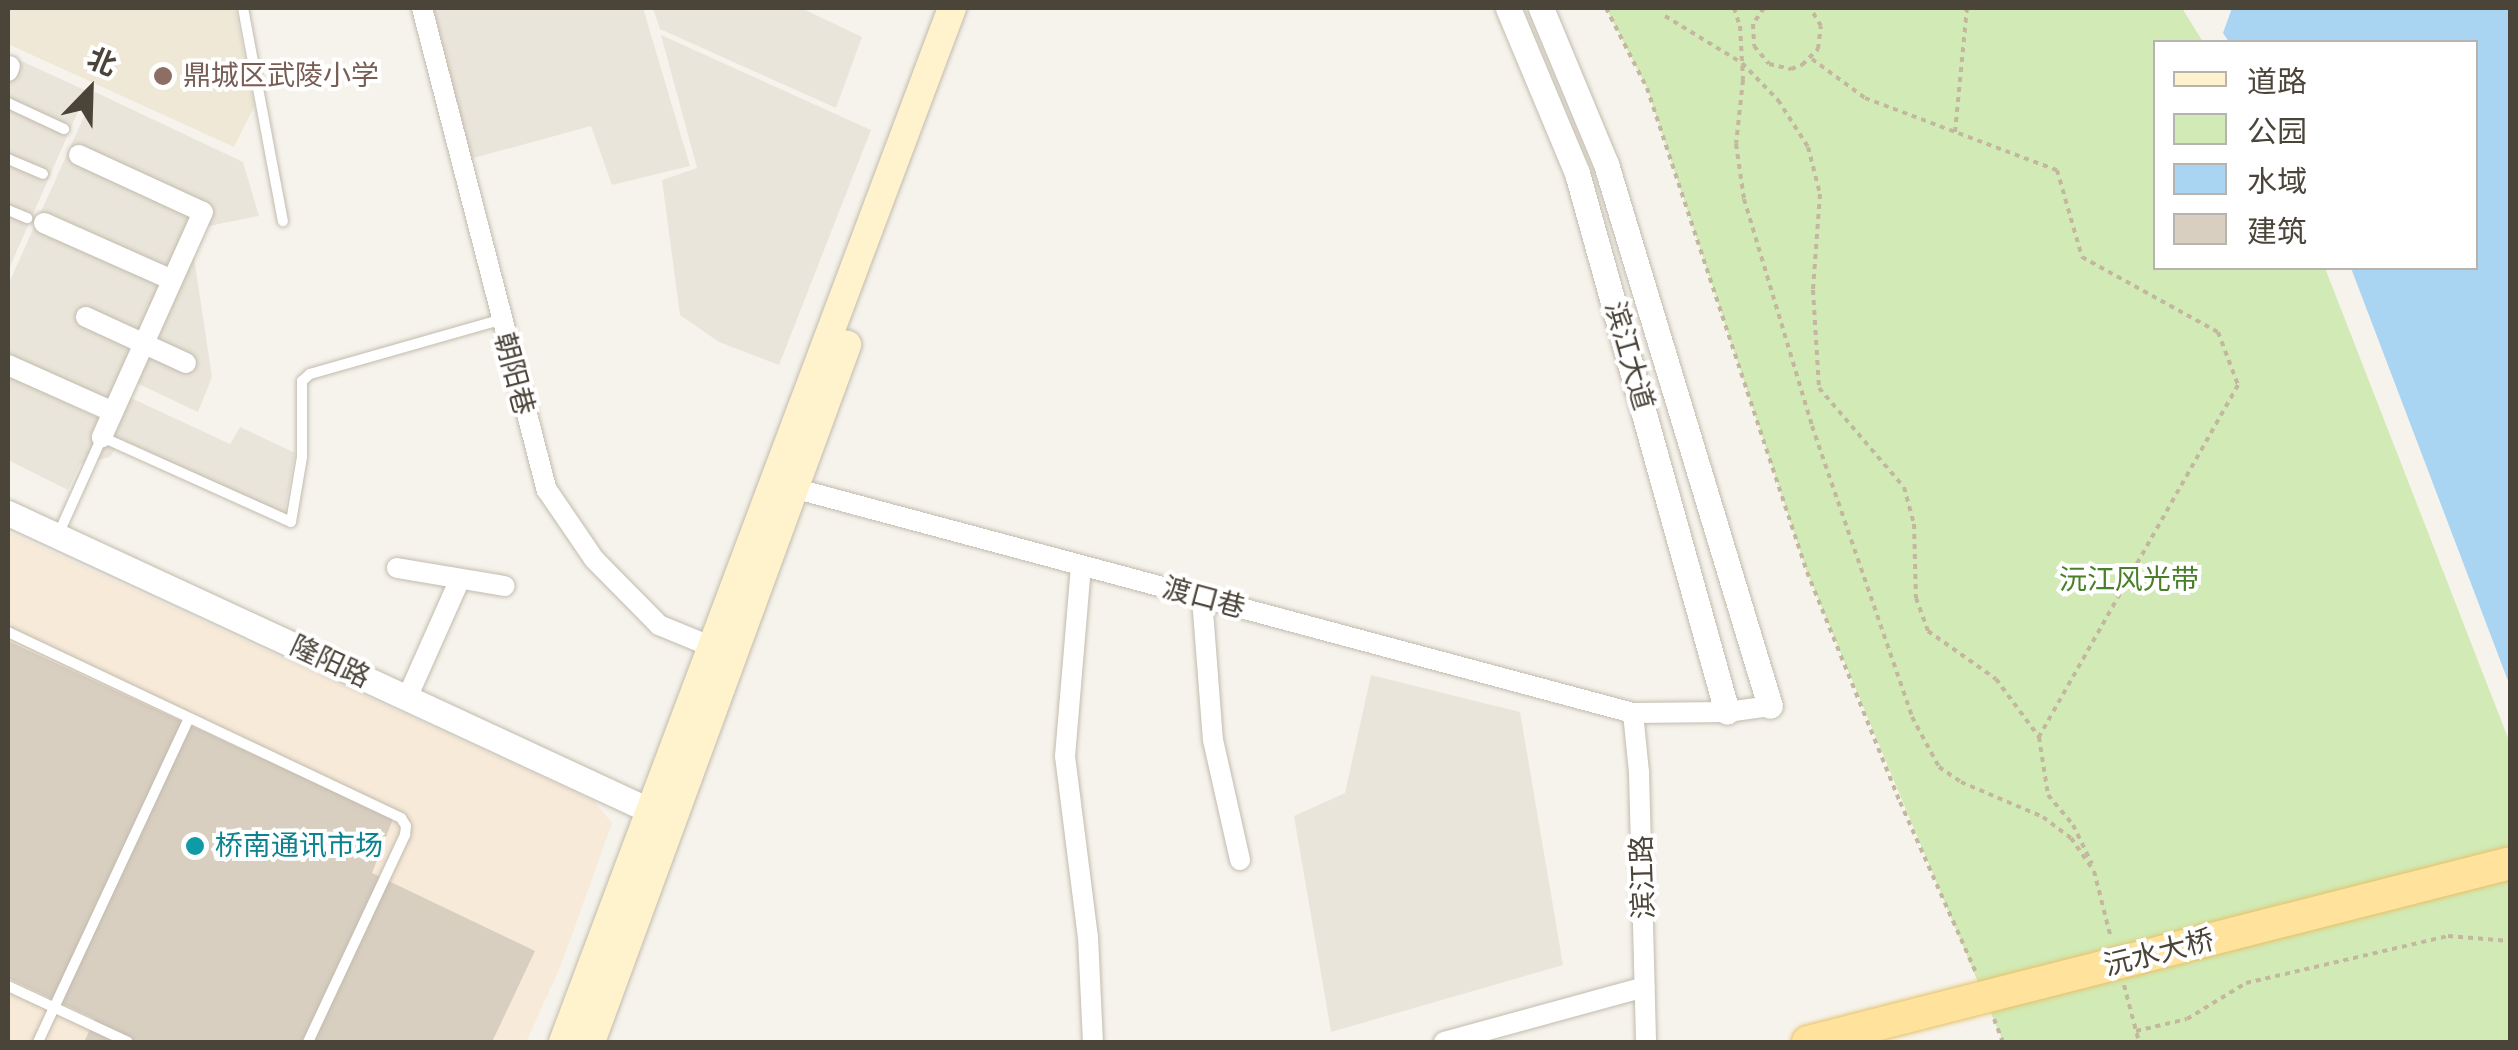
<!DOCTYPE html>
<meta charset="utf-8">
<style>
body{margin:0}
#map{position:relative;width:2518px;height:1050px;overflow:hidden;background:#f6f3ec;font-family:Karla,"Noto Sans SC",sans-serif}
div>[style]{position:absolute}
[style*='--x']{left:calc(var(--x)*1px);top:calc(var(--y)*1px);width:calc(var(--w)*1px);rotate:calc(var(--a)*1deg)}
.residential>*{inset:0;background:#eae5da}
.commercial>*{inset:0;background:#f7ead8}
.education>*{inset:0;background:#efe8d6}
.green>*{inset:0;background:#d2eab5}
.water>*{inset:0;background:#a9d4f2}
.building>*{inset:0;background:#d8cfc1}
.path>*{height:4px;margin-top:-2px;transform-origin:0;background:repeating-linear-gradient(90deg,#c4b79f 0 5px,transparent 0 10px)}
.roads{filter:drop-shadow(0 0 2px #c2bbae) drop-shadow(0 0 2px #c2bbae)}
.service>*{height:10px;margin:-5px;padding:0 5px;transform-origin:5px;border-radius:5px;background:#fff}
.minor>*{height:20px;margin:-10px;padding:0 10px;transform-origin:10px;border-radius:10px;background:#fff}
.tertiary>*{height:25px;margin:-12.5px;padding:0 12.5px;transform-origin:12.5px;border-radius:12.5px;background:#fff}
.secondary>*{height:28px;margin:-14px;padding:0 14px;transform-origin:14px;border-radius:14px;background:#fff3cd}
.bridges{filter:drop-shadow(0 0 2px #e6c16a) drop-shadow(0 0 2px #e6c16a)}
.primary-bridge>*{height:32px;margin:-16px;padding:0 16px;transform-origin:16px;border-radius:16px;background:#ffe39c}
.dots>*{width:28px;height:28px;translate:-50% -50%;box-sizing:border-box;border:5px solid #fff;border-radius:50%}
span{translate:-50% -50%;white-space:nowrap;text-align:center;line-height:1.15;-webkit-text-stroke:8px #fff;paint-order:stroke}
.education-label{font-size:28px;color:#785e54}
.left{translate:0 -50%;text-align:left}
.street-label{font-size:28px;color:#4b4439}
.park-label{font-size:28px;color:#4a7f2a}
.culture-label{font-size:28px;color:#0d838f}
.frame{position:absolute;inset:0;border:10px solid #4b4439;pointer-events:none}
.legend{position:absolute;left:2153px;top:40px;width:325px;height:230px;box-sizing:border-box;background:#fff;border:2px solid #b7b4b0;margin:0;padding:12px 18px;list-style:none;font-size:30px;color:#4b4439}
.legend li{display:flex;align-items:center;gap:20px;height:50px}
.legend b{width:50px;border:2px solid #b7b4b0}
.north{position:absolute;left:40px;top:40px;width:100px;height:100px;-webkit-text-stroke:8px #fff;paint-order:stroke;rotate:23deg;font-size:28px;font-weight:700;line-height:40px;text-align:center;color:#4b4439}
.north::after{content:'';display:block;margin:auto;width:35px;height:45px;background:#4b4439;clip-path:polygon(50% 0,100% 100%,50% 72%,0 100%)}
</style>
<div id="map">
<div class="residential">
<i style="clip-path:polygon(433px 8px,643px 8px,690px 166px,612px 185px,591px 126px,470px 159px)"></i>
<i style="clip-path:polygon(653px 8px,801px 8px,862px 37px,836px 108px,660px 29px)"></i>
<i style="clip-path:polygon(661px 35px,871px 130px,779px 365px,719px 342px,680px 315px,662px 180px,697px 168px)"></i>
<i style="clip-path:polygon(8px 55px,87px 91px,8px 271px)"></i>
<i style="clip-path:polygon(95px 92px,243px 162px,259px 216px,204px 227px,193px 251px,212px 377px,198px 412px,122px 376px,108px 401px,8px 354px,8px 285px)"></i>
<i style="clip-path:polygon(8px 375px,100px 419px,131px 398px,230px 444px,240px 427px,295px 453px,284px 515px,121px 439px,110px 457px,80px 464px,68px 490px,8px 460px)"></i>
<i style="clip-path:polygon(1371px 675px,1520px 712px,1563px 965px,1331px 1032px,1294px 816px,1345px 793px)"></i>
</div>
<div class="commercial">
<i style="clip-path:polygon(8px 532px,594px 801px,612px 823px,561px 965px,526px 1042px,8px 1042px)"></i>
</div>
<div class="education">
<i style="clip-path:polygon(8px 8px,235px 8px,254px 107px,234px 147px,8px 44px)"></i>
</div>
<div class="green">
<i style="clip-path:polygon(1606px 8px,2182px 8px,2203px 42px,2156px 42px,2156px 268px,2325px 268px,2510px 743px,2510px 1042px,2003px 1042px,1807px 572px,1647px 88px)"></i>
</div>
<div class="water">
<i style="clip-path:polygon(2232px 8px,2510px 8px,2510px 686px,2351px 268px,2476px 268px,2476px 42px,2229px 42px,2223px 33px)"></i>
</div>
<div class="building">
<i style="clip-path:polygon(8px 641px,393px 819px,372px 873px,535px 951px,492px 1042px,84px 1042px,95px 1019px,8px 978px)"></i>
</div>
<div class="path">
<i style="--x:1606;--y:8;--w:90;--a:62.9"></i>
<i style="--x:1647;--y:88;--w:510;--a:71.71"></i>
<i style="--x:1807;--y:572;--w:248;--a:68"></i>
<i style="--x:1900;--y:802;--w:187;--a:66"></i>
<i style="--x:1734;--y:8;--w:19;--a:72"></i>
<i style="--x:1740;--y:26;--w:54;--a:86.8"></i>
<i style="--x:1743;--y:80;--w:64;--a:96.2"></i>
<i style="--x:1736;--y:144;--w:56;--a:81.7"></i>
<i style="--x:1744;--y:199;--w:237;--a:73.3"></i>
<i style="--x:1812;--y:426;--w:308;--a:71"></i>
<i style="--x:1912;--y:717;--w:57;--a:61.6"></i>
<i style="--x:1939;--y:767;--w:27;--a:34"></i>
<i style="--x:1961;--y:782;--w:89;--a:23.1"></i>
<i style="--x:2043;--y:817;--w:35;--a:37"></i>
<i style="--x:2071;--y:838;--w:40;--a:55.1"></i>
<i style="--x:2094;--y:871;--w:69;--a:75.8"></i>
<i style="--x:1764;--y:8;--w:19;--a:125"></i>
<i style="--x:1753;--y:24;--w:22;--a:87"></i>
<i style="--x:1754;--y:46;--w:23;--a:50"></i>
<i style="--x:1769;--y:64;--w:23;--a:13"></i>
<i style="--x:1791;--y:69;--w:12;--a:-20"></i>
<i style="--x:1802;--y:65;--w:23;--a:-45"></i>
<i style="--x:1818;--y:49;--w:23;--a:-83"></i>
<i style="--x:1821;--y:26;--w:21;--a:-121"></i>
<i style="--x:1665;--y:16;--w:90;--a:31.4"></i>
<i style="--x:1742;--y:63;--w:52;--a:45.8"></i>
<i style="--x:1778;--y:100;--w:56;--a:57.4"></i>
<i style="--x:1808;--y:147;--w:49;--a:75.7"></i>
<i style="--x:1820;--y:194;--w:96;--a:94.2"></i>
<i style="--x:1813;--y:290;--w:98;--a:86.5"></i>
<i style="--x:1819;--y:388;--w:130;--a:49.4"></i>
<i style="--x:1904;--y:487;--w:38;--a:75"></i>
<i style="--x:1914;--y:524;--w:74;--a:88.5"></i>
<i style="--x:1916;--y:598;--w:35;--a:70"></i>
<i style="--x:1928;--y:631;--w:83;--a:35.2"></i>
<i style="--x:1996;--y:679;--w:72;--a:53.4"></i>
<i style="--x:1812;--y:59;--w:66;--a:36.3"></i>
<i style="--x:1865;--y:98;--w:205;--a:20.6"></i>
<i style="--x:2057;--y:170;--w:91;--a:74"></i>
<i style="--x:2082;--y:257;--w:155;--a:28.9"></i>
<i style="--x:2218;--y:332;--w:57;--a:69.3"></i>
<i style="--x:2238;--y:385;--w:404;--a:119.5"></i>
<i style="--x:2039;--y:737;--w:59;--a:81.2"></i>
<i style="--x:2048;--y:795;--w:39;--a:50"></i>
<i style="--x:2073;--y:825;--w:43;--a:64"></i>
<i style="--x:1955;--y:132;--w:125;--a:-84.5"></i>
<i style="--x:2124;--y:985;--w:59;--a:75.3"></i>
<i style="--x:1994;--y:1019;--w:25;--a:69"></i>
<i style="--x:2136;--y:1031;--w:52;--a:-13.2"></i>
<i style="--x:2187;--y:1019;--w:69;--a:-31.4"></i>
<i style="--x:2246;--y:983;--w:207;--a:-13.1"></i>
<i style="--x:2448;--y:936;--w:62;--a:4.6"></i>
</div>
<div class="roads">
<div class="service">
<i style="--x:243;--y:8;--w:217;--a:79.4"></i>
<i style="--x:8;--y:103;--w:62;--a:24.9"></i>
<i style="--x:8;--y:159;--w:38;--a:23"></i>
<i style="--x:8;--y:210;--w:21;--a:23"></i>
<i style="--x:58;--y:535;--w:107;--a:-65.8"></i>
<i style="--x:102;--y:437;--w:207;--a:24.2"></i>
<i style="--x:291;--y:522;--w:66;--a:-80.4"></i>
<i style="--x:302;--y:457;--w:76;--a:-90"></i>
<i style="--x:302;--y:381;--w:11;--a:-41"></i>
<i style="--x:310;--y:374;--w:198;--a:-15.9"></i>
<i style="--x:8;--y:632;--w:435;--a:25.3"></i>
<i style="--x:401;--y:818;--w:9;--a:58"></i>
<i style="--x:406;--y:826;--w:9;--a:96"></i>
<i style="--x:405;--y:835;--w:229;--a:115.1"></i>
<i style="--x:8;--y:986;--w:132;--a:25"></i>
<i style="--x:38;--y:1042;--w:357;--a:-65"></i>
</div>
<div class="minor">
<i style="--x:422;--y:8;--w:498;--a:75.5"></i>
<i style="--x:547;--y:490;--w:83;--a:55.7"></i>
<i style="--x:594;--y:559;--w:93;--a:45.4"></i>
<i style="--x:659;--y:625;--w:68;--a:22.4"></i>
<i style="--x:8;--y:71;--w:5;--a:-68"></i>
<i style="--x:79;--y:155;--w:136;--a:24.7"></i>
<i style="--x:203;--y:212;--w:247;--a:114.2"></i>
<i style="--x:44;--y:223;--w:140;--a:24"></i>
<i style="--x:86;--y:317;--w:110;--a:24.7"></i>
<i style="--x:8;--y:365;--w:115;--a:24.1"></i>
<i style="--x:782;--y:485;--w:881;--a:15"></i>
<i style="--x:1633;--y:713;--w:94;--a:-0.6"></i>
<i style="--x:1727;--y:712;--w:43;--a:-7.9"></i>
<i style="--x:1081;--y:566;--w:191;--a:94.8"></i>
<i style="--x:1065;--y:756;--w:182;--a:82.8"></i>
<i style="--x:1088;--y:937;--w:105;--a:87.3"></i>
<i style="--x:397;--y:568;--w:109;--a:9.5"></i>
<i style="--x:1202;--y:598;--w:142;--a:85.6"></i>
<i style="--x:1213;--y:740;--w:123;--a:77.3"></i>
<i style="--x:407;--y:698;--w:128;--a:-66"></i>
<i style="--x:1633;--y:713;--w:59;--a:84.2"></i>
<i style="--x:1639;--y:772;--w:270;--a:88.5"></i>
<i style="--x:1444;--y:1042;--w:208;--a:-15.3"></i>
</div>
<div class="tertiary">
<i style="--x:1508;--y:8;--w:179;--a:67.3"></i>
<i style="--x:1577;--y:173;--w:559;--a:74.45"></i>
<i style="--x:1541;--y:8;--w:169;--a:67.4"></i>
<i style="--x:1606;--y:164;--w:566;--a:73.17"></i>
<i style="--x:8;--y:513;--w:711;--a:24.87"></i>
</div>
<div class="secondary">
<i style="--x:563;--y:1042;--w:1105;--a:-69.38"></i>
<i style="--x:591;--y:1042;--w:743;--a:-69.83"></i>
</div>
</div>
<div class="bridges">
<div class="primary-bridge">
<i style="--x:1808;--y:1042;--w:724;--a:-14.3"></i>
</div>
</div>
<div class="dots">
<i style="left:163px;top:76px;background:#8d6e63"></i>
<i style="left:195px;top:846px;background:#0f9aa8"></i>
</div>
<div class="education-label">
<span class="left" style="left:183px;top:76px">鼎城区武陵小学</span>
</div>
<div class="street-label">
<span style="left:1629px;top:356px;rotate:74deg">滨江大道</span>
<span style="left:514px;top:374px;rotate:75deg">朝阳巷</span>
<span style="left:1204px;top:598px;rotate:15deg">渡口巷</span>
<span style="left:330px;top:662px;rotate:25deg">隆阳路</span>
<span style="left:1643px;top:877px;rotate:-92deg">滨江路</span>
<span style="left:2159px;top:953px;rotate:-14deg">沅水大桥</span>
</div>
<div class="park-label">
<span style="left:2129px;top:580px">沅江风光带</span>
</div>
<div class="culture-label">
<span class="left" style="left:215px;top:846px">桥南通讯市场</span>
</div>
<div class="frame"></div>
<ul class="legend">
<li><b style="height:12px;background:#fff3cd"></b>道路</li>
<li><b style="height:28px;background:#d2eab5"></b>公园</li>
<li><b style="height:28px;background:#a9d4f2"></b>水域</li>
<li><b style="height:28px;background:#d8cfc1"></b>建筑</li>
</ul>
<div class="north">北</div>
</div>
